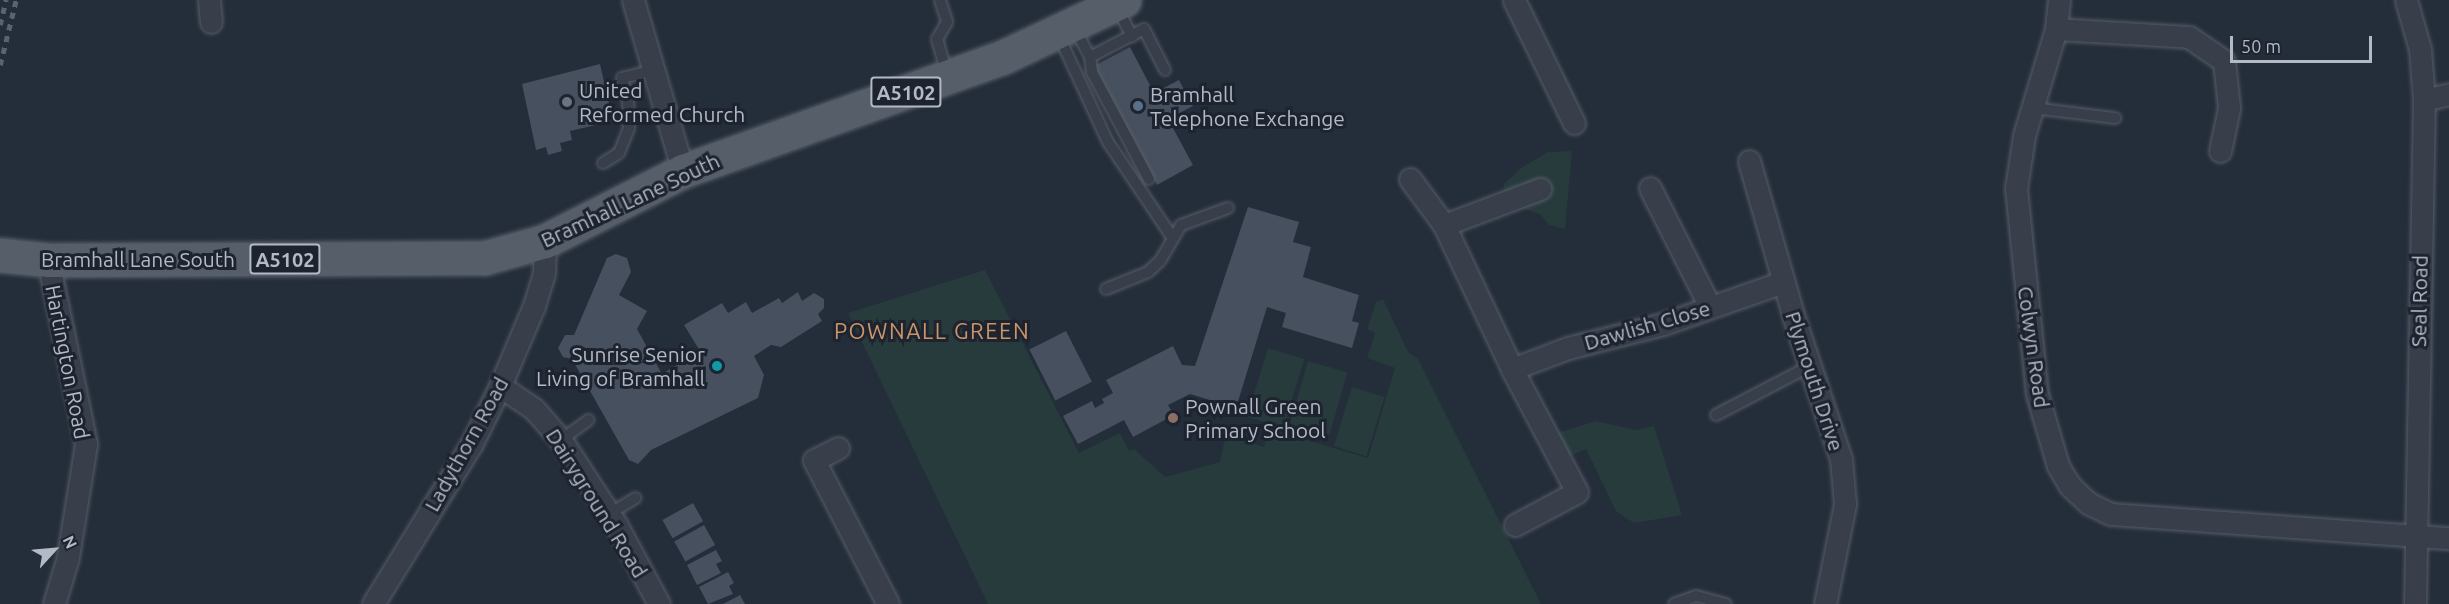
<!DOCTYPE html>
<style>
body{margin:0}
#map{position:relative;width:2449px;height:604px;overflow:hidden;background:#242d3a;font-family:Ubuntu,sans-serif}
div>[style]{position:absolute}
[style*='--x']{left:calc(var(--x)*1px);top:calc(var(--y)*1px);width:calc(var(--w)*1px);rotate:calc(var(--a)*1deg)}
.green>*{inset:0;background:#273a3c;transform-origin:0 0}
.building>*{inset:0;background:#46505e;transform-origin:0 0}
.roads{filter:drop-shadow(0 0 2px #565d68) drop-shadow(0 0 2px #565d68)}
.service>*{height:10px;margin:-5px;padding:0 5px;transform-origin:5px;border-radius:5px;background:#383f4a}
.minor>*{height:21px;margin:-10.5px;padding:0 10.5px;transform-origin:10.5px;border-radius:10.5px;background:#383f4a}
.primary>*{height:33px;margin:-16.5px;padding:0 16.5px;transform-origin:16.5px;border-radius:16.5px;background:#565e6a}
.rail>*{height:4.5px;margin-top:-2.25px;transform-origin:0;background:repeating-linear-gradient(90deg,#5a6371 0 6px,transparent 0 12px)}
.dots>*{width:16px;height:16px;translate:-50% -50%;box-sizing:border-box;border:3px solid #1d242f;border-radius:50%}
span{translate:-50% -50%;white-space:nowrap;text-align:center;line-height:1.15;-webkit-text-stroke:6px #1d242f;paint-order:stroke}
.shield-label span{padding:2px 4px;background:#1d242f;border:2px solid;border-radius:4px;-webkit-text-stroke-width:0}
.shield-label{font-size:20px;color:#b3bac6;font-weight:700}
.poi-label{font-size:21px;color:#b3bac6}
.left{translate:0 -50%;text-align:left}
.right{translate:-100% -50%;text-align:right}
.street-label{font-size:21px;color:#b3bac6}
.neighbourhood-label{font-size:22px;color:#cc9569;letter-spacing:1.5px}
.north{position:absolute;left:24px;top:520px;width:60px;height:60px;-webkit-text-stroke:4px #1d242f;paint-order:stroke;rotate:64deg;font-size:16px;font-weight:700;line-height:24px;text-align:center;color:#b3bac6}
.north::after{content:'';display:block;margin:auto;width:21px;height:27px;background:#b3bac6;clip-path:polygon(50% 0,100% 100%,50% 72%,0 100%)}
.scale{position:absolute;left:2230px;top:36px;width:142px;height:27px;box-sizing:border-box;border:3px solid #b3bac6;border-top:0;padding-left:8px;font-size:18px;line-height:21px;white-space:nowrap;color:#b3bac6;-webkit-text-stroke:4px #1d242f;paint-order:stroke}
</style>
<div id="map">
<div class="green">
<i style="clip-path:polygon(1572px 151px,1565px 229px,1549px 225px,1540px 214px,1504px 203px,1504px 184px,1521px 168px,1548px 152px)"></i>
<i style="clip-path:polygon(985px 270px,1079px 453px,1120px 433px,1129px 451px,1134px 449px,1165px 477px,1220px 462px,1226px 434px,1264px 447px,1269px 429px,1368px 458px,1395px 368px,1367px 358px,1375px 333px,1367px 329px,1376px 302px,1383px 299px,1408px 352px,1418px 359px,1541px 604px,988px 604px,848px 313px)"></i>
<i style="left:1268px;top:348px;width:38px;height:72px;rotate:17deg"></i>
<i style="left:1308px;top:361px;width:41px;height:70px;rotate:16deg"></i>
<i style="left:1352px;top:387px;width:34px;height:62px;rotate:17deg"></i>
<i style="clip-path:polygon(1596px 421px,1636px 430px,1654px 426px,1682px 515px,1634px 523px,1616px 511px,1586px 449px,1561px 460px,1548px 436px)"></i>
</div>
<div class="building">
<i style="clip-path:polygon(1130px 47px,1154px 93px,1179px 80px,1193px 106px,1168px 119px,1193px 165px,1157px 185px,1094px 66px)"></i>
<i style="clip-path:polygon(600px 64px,613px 121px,570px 131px,572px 140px,560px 143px,562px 151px,548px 155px,546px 147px,536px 150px,522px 84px)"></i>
<i style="clip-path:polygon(1248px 207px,1299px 222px,1293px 242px,1311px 247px,1303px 277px,1359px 295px,1352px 321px,1359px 323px,1352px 348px,1282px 327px,1286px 313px,1267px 307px,1236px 408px,1190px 394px,1168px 405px,1174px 415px,1133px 437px,1124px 420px,1078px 444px,1063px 416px,1092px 401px,1095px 408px,1104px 403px,1102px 399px,1113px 393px,1106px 380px,1173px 346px,1182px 365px,1195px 366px)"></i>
<i style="clip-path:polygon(616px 254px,627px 258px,631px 272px,619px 295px,647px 311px,637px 329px,662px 374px,700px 351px,684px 325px,722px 303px,728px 313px,746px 302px,752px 313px,779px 298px,782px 303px,798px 292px,802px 301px,814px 293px,824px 299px,824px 308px,818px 314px,822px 321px,781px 347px,771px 345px,754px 356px,764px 375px,758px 398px,651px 450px,638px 464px,629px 460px,572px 359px,563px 357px,558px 348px,565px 335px,574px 335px,607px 258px)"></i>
<i style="left:1066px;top:331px;width:57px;height:41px;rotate:63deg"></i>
<i style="left:693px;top:503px;width:21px;height:35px;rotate:61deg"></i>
<i style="left:704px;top:525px;width:23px;height:34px;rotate:61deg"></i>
<i style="clip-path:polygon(716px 550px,722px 561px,716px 564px,721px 573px,697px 585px,687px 565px)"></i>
<i style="clip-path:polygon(728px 572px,734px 583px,729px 586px,733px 594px,708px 604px,699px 587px)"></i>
<i style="clip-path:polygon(740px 595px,745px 604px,723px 604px)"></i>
</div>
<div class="roads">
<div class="service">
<i style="--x:940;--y:0;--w:23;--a:72"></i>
<i style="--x:947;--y:22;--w:20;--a:120"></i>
<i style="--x:937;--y:39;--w:35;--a:74"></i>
<i style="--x:1117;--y:7;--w:33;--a:63"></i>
<i style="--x:1074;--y:27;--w:34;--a:62"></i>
<i style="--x:1090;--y:57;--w:61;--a:-27.4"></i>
<i style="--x:1144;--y:29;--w:46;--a:62.9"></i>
<i style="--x:1058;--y:34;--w:119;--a:65.2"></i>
<i style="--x:1108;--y:142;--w:115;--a:56"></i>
<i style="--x:1090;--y:57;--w:15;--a:82"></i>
<i style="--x:1092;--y:72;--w:121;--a:62"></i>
<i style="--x:2033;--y:108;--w:83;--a:7"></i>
<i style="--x:603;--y:163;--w:19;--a:-32"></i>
<i style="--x:619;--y:153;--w:27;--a:-68"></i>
<i style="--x:629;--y:128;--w:29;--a:-92"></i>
<i style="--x:628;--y:99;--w:22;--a:-106"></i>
<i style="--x:622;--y:78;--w:34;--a:-14"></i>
<i style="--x:1106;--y:289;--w:45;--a:-22"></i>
<i style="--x:1148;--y:272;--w:16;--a:-43"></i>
<i style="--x:1160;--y:261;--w:42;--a:-59.7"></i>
<i style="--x:1181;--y:225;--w:50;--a:-19.9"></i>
<i style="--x:1716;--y:415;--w:106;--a:-27.5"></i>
<i style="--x:561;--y:440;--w:34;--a:-36"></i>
<i style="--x:609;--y:514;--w:31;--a:-31"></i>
<i style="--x:1674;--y:604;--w:23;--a:-20"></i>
<i style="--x:1696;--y:596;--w:31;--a:15"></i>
</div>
<div class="minor">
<i style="--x:209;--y:0;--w:22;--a:85"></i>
<i style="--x:633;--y:0;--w:178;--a:73.7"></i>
<i style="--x:1514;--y:0;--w:137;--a:64"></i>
<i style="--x:2059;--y:0;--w:29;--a:96"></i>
<i style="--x:2056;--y:29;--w:112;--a:106.7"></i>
<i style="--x:2024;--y:136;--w:53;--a:98.7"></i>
<i style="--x:2016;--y:188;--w:207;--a:84.2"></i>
<i style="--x:2037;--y:394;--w:75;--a:73.7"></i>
<i style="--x:2058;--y:466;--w:23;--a:59"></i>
<i style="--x:2070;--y:486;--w:25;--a:43"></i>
<i style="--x:2088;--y:503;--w:25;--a:26"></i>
<i style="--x:2111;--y:514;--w:339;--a:4.1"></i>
<i style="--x:2406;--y:0;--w:51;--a:74.1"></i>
<i style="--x:2420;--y:49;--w:51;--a:85.5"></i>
<i style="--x:2424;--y:100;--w:504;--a:91.02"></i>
<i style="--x:2056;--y:29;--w:133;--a:3.4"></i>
<i style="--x:2189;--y:37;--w:42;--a:34.4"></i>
<i style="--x:2224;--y:61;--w:47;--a:83.9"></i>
<i style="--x:2229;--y:108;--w:44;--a:101.8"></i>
<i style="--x:2424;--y:100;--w:26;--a:-13"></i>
<i style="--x:1749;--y:161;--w:163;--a:74"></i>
<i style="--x:1794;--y:318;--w:149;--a:71.6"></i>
<i style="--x:1841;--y:459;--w:45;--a:84.9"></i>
<i style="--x:1845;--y:504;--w:102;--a:101.3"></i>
<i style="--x:1410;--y:179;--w:57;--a:53.5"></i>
<i style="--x:1444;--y:225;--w:159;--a:64.7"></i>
<i style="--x:1650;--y:188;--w:133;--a:63.2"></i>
<i style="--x:1444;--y:225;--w:103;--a:-20.6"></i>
<i style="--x:48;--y:260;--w:188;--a:78.3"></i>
<i style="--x:86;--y:444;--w:114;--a:99.1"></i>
<i style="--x:68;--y:557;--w:49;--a:106.6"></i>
<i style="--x:500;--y:386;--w:41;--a:34.1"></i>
<i style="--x:534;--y:409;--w:41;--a:48.9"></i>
<i style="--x:561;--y:440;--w:103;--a:56.9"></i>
<i style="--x:617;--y:526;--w:89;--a:61.7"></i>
<i style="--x:838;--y:448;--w:27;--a:153"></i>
<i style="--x:814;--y:460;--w:162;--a:62.8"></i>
<i style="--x:1515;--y:525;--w:70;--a:-28"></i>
<i style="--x:1577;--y:492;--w:139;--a:-117.9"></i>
<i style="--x:1512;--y:369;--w:60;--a:-20.6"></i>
<i style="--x:1568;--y:348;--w:98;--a:-14.2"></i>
<i style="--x:1663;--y:324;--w:127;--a:-19.3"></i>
<i style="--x:373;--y:604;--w:187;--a:-58.4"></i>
<i style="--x:471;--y:445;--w:66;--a:-63.8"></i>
<i style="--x:500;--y:386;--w:87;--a:-67"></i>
<i style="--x:534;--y:306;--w:34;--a:-73"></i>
<i style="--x:544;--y:273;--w:32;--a:-88"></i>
</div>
<div class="primary">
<i style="--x:0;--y:255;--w:48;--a:5.9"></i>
<i style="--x:48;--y:260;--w:436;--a:-0.3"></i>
<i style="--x:484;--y:258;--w:63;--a:-15.6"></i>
<i style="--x:545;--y:241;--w:155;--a:-26.9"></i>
<i style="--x:683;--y:171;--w:337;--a:-19.6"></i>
<i style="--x:1001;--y:58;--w:136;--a:-25.2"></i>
</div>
</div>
<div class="rail">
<i style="--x:0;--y:25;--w:26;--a:-77"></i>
<i style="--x:0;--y:65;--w:67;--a:-76.2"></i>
</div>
<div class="dots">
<i style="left:567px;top:102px;background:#6b7280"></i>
<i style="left:1138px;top:106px;background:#5c6f8a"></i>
<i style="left:717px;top:366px;background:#0f9aa8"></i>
<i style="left:1173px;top:418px;background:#8d6e63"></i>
</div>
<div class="shield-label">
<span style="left:906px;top:92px">A5102</span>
<span style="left:285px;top:259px">A5102</span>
</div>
<div class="poi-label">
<span class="left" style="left:579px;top:102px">United<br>Reformed Church</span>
<span class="left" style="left:1150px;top:106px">Bramhall<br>Telephone Exchange</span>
<span class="right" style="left:705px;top:366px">Sunrise Senior<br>Living of Bramhall</span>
<span class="left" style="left:1185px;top:418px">Pownall Green<br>Primary School</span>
</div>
<div class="street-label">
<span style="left:630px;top:200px;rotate:-25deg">Bramhall Lane South</span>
<span style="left:138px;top:259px">Bramhall Lane South</span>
<span style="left:2419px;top:301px;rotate:-89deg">Seal Road</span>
<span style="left:1647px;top:325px;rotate:-16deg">Dawlish Close</span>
<span style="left:2034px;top:347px;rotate:82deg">Colwyn Road</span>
<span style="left:68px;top:362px;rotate:79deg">Hartington Road</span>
<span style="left:1815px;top:381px;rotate:72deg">Plymouth Drive</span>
<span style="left:466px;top:444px;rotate:-61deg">Ladythorn Road</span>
<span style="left:597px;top:503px;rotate:58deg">Dairyground Road</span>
</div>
<div class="neighbourhood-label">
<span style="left:932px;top:331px">POWNALL GREEN</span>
</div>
<div class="north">N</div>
<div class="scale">50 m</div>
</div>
